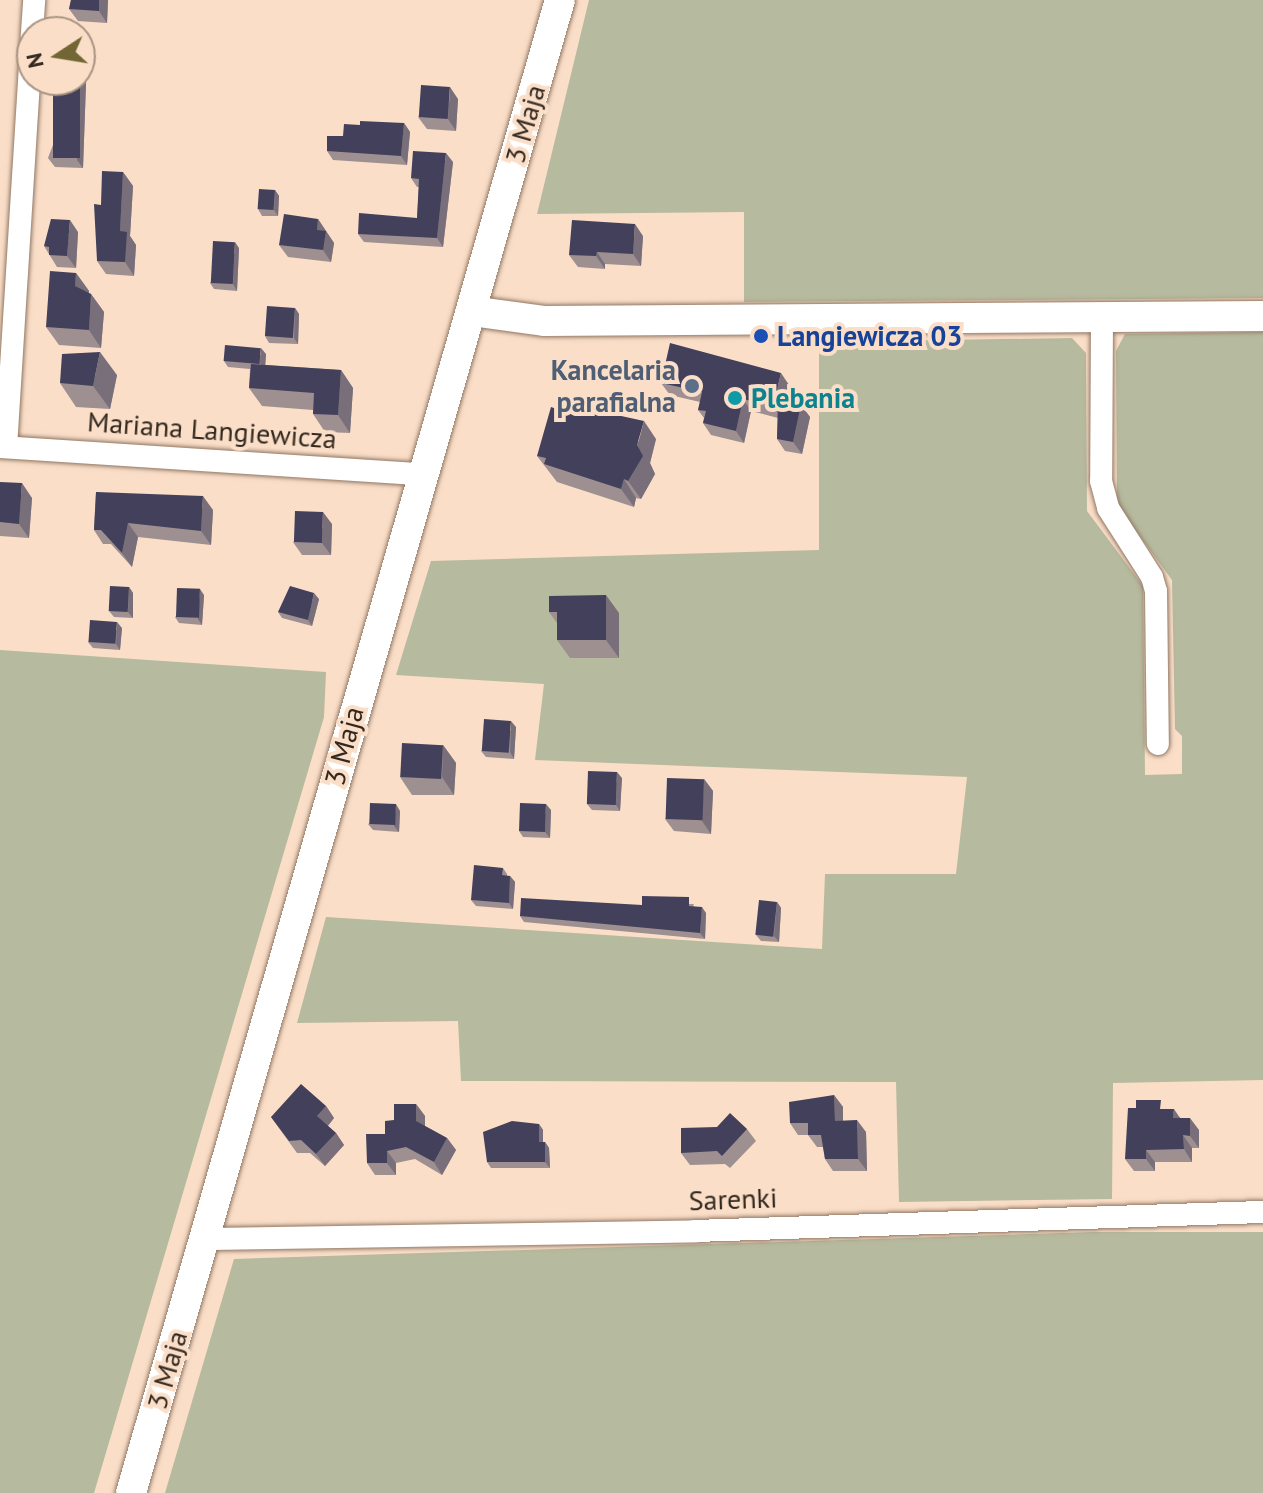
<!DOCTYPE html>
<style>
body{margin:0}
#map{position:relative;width:1263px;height:1493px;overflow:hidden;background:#fadec8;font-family:"PT Sans",sans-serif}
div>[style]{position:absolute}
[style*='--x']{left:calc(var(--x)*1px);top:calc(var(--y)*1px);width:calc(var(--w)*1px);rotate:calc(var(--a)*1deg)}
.green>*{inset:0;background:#b6ba9e}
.roads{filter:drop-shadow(0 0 2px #907763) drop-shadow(0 0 2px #907763)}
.street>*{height:22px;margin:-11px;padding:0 11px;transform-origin:11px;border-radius:11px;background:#fff}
.secondary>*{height:30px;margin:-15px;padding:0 15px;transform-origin:15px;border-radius:15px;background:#fff}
.wall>*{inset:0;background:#9e8f91}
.shaded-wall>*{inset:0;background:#796f7b}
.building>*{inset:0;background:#42405a;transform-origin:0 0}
.dots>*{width:22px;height:22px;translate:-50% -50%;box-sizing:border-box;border:4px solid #fadec8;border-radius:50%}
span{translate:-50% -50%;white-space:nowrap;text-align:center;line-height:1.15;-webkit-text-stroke:8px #fadec8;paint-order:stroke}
.street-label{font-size:28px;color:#32281f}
.transit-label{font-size:28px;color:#164399;font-weight:700}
.left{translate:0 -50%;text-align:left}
.service-label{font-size:28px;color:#4e5e75;font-weight:700}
.right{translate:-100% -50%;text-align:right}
.culture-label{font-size:28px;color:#0d838f;font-weight:700}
.north{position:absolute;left:16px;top:16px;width:80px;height:80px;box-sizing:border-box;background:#fadec8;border:2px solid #aa9584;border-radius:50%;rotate:258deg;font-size:22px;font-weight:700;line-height:32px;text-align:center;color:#32281f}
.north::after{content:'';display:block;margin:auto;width:28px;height:36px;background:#726734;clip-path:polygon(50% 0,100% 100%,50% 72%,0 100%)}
</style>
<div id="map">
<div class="green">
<i style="clip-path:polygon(589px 0,1263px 0,1263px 298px,744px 302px,744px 212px,537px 214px)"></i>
<i style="clip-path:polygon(1263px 332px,1263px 1080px,1113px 1083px,1112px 1199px,899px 1202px,896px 1082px,461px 1081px,458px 1021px,297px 1023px,326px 917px,822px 949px,825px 874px,956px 874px,967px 777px,535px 760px,544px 684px,396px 675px,431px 561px,819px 550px,819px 342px,1072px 338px,1086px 353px,1087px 511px,1143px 586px,1145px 775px,1182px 774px,1182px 736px,1175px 729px,1172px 580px,1117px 505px,1116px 351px,1125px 334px)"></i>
<i style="clip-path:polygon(0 650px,326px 672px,324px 717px,94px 1493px,0 1493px)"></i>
<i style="clip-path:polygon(1094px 1232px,1263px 1232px,1263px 1493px,165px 1493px,234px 1259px)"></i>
</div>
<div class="roads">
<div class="street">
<i style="--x:32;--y:32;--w:32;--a:-86"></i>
<i style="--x:1102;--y:317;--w:164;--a:90.3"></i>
<i style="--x:1101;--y:481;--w:28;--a:75"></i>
<i style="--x:1108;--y:508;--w:82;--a:57.5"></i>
<i style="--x:1152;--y:577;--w:15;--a:74"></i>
<i style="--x:1156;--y:591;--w:153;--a:89.3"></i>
<i style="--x:0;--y:447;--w:422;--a:3.7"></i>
<i style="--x:6;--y:447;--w:412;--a:-86.4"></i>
<i style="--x:206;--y:1239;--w:489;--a:-0.9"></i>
<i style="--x:695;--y:1231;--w:568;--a:-1.92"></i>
</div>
<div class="secondary">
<i style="--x:471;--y:311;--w:75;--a:7.7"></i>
<i style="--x:545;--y:321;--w:718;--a:-0.4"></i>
<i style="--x:131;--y:1493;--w:1553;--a:-73.97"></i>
</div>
</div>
<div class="wall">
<i style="clip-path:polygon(71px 0,108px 0,107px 23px,78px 21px,69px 9px)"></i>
<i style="clip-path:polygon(87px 55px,83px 168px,55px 167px,48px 158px)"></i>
<i style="clip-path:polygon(458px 99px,456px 131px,427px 129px,418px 117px)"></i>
<i style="clip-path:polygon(404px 123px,410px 132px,407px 165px,333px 160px,327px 151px,343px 136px,360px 125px)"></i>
<i style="clip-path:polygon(453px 162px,443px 247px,364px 242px,358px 234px,417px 218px,419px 187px,417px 187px,411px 178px)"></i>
<i style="clip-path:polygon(123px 172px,133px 186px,130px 236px,136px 245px,134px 276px,106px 274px,97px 261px,101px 205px)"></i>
<i style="clip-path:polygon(275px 190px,279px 196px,278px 216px,262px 216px,258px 209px)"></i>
<i style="clip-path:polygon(318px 219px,334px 243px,331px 262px,288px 257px,279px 245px)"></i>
<i style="clip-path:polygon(78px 232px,76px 268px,57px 267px,44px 246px)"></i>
<i style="clip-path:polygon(643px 236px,641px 266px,605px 264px,605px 269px,578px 267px,569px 255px)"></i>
<i style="clip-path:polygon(239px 248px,237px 291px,214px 289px,210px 283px)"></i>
<i style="clip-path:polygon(76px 273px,89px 291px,88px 293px,91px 294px,104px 312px,101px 348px,59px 345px,46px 327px)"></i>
<i style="clip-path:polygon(295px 308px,299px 314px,298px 344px,269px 343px,265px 336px)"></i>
<i style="clip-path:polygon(266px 354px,265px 365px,341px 370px,353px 388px,350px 433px,325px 432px,313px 414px,313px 410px,262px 406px,249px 388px,250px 369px,228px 367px,224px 361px)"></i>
<i style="clip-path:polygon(117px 375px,110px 409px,76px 407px,60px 383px)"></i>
<i style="clip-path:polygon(661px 383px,789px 385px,786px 401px,801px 405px,810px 417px,802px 454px,785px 451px,777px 439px,778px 418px,751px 411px,744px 443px,711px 435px,703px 423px,704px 418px,698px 410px,700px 402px,670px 395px)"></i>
<i style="clip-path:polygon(656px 439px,650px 463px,655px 474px,641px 499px,636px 498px,634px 507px,557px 482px,537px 456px)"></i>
<i style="clip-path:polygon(0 482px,32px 498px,29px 538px,0 536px)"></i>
<i style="clip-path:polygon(96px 492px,213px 510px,211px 545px,138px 537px,132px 567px,111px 544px,103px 544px,94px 530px)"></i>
<i style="clip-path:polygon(332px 524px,331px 555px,302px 555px,293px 542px)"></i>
<i style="clip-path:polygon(129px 587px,133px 593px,133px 618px,114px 617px,109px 611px)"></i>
<i style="clip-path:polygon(204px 595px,202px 625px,179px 623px,175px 617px)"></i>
<i style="clip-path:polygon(319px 599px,312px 626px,282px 618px,278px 612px)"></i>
<i style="clip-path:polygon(549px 612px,619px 613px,619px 658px,570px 658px,557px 640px,557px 623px)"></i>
<i style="clip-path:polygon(122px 628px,120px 650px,93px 648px,88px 642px)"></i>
<i style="clip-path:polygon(516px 727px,514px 759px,486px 757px,481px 751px)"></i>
<i style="clip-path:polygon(443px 745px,456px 763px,454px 795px,412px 795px,400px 777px)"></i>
<i style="clip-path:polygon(622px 778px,620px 811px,592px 810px,587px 804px)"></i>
<i style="clip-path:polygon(704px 779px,713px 791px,711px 834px,674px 831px,665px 819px)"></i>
<i style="clip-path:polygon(551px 810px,550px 838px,523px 837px,519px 831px)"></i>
<i style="clip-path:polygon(400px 811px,399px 832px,373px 830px,368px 824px)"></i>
<i style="clip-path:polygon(503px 868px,507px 874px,507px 876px,510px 876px,515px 882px,513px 909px,476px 906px,471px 900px)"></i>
<i style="clip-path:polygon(777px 902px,781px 908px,779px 942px,761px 941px,756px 935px)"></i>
<i style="clip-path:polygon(694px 904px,693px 906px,706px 913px,705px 939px,524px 922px,520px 916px,642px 905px)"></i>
<i style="clip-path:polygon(834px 1095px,843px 1107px,843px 1121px,866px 1132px,867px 1171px,833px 1171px,825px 1159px,823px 1147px,817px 1147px,808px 1135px,798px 1135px,790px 1123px)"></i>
<i style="clip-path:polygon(416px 1104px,425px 1116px,425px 1126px,447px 1138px,456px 1150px,442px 1175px,415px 1159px,396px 1163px,396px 1175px,375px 1175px,367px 1163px,394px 1120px)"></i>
<i style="clip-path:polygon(326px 1106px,334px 1118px,328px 1126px,336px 1133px,344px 1145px,325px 1166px,310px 1153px,297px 1153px,271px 1117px)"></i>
<i style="clip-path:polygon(1167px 1109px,1199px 1130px,1199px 1148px,1192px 1148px,1192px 1162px,1155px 1162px,1155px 1171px,1134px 1171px,1125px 1159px)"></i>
<i style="clip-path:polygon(539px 1124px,543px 1130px,543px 1142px,545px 1142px,549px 1148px,550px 1168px,491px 1168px,487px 1162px)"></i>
<i style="clip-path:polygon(747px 1129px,756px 1141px,730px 1168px,725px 1164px,690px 1165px,681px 1153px)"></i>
</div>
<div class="shaded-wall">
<i style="clip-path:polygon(99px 0,108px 0,107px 23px,99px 11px)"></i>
<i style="clip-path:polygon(81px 46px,87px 55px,83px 168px,77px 160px)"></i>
<i style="clip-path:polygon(450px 87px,458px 99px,456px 131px,448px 119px)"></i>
<i style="clip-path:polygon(404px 123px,410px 132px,407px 165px,401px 156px)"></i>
<i style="clip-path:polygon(446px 153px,453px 162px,443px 247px,437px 238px)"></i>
<i style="clip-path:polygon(123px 172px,133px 186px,130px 236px,136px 245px,134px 276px,125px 262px,120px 231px)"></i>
<i style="clip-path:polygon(275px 190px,279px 196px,278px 216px,274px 210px)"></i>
<i style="clip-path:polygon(318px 219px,334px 243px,331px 262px,323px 250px,317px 230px)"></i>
<i style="clip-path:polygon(70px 220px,78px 232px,76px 268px,67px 256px)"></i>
<i style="clip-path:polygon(635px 224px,643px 236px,641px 266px,633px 254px)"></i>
<i style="clip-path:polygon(235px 242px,239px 248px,237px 291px,233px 284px)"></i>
<i style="clip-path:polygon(597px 252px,605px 264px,605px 269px,596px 256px)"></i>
<i style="clip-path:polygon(76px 273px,89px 291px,88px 304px,75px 286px)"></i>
<i style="clip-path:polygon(91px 294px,104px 312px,101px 348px,89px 330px)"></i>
<i style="clip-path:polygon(295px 308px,299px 314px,298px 344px,294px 338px)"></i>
<i style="clip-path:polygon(261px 348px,266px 354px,265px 370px,260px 363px)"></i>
<i style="clip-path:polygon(100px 352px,117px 375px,110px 409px,93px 386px)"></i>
<i style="clip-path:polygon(341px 370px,353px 388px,350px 433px,338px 415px)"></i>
<i style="clip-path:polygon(781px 373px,789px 385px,782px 418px,773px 406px)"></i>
<i style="clip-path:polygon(743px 399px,751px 411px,744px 443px,736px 431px)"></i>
<i style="clip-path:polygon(801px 405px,810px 417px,802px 454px,793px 442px)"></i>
<i style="clip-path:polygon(644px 421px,656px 439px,650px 463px,655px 474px,641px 499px,628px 481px)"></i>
<i style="clip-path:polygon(624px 479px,636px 498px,634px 507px,621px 489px)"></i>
<i style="clip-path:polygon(22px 483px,32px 498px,29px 538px,19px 524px)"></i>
<i style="clip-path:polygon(203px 496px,213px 510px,211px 545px,201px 531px)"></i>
<i style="clip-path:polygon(323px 512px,332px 524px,331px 555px,322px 543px)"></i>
<i style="clip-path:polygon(128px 523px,138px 537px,132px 567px,122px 553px)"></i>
<i style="clip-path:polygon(129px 587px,133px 593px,133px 618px,128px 612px)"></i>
<i style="clip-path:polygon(200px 589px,204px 595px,202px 625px,198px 619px)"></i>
<i style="clip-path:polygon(314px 593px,319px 599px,312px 626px,308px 620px)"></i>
<i style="clip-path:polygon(606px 595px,619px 613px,619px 658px,606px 640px)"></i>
<i style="clip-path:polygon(117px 622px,122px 628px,120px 650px,116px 644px)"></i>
<i style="clip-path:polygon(511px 721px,516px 727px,514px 759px,510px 752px)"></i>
<i style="clip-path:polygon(443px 745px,456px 763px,454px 795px,442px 777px)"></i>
<i style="clip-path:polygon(617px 772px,622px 778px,620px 811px,616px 805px)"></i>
<i style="clip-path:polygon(704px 779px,713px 791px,711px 834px,702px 821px)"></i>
<i style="clip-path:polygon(396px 804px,400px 811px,399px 832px,394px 826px)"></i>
<i style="clip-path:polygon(546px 804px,551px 810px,550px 838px,545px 832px)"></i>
<i style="clip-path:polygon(510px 876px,515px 882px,513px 909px,509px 903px)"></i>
<i style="clip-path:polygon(777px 902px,781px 908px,779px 942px,774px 936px)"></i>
<i style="clip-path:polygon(702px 907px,706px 913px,705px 939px,700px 933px)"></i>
<i style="clip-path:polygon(834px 1095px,843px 1107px,843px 1133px,835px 1121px)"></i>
<i style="clip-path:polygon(416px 1104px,425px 1116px,425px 1133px,416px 1121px)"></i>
<i style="clip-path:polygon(326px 1106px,334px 1118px,326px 1128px,317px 1116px)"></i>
<i style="clip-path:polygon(1174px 1109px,1182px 1121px,1173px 1118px)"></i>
<i style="clip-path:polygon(1190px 1118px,1199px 1130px,1199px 1148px,1190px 1136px)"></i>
<i style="clip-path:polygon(857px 1120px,866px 1132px,867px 1171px,858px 1159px)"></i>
<i style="clip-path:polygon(539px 1124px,543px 1130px,543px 1148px,539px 1142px)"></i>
<i style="clip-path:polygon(336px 1133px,344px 1145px,325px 1166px,316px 1154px)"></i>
<i style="clip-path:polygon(1183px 1135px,1192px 1148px,1192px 1162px,1184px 1149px)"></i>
<i style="clip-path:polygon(447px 1138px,456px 1150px,442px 1175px,434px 1162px)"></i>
<i style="clip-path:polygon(545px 1142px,549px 1148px,550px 1168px,545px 1162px)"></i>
<i style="clip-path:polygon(1146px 1150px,1155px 1162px,1155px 1171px,1146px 1159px)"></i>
<i style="clip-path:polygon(387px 1151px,396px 1163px,396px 1175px,387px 1163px)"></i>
</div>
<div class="building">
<i style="clip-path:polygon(71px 0,99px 0,99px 11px,69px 9px)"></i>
<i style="left:53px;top:80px;width:27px;height:78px"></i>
<i style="left:421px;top:85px;width:29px;height:32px;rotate:4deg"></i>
<i style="clip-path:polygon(360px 121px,404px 123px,401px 156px,327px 151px,327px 136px,343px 136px,344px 124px,360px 125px)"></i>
<i style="clip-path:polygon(413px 151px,446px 153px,437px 238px,358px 234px,359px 213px,417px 218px,419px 179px,411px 178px)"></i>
<i style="clip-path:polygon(102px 171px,123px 172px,120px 231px,127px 232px,125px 262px,97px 261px,94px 204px,101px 205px)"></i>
<i style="left:259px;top:189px;width:16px;height:20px;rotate:4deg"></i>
<i style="clip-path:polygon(284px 214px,318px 219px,317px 230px,326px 231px,323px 250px,279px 245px)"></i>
<i style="clip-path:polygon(51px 219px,70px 220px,67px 256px,49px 255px,49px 247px,44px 246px)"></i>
<i style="clip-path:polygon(572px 220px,635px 224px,633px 254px,597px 252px,596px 256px,569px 255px)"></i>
<i style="left:213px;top:241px;width:22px;height:42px;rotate:3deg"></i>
<i style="clip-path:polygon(50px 271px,76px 273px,75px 286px,91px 294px,89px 330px,46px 327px)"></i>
<i style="left:267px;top:306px;width:28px;height:30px;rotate:4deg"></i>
<i style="clip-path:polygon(670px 343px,781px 373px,773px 406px,743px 399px,736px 431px,703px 423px,706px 411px,698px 410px,702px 392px,661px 383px)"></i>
<i style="left:225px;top:345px;width:36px;height:16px;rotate:5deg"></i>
<i style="clip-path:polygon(100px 352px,93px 386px,60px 383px,62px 354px)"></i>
<i style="clip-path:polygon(251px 364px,341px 370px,338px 415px,313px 414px,314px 393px,249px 388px)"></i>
<i style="clip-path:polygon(778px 400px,801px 405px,793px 442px,777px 439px)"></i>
<i style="clip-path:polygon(562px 403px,644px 421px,637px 445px,643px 456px,628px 481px,624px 479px,621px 489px,544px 464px,546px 458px,537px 456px,551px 407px,560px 410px)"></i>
<i style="clip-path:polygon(0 482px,22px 483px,19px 524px,0 522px)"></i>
<i style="clip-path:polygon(96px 492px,203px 496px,201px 531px,128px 523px,122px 553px,101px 530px,94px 530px)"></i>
<i style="left:295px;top:511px;width:28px;height:31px;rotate:2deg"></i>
<i style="left:110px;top:586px;width:19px;height:25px;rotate:3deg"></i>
<i style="clip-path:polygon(290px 586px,314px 593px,308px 620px,278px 612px)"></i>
<i style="left:177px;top:588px;width:23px;height:29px;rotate:2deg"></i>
<i style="clip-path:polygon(606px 595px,606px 640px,557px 640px,557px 612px,549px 612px,549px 596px)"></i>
<i style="left:90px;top:620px;width:27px;height:22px;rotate:4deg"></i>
<i style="left:484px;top:719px;width:27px;height:32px;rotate:4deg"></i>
<i style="left:402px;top:743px;width:41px;height:34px;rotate:3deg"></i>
<i style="left:588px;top:771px;width:29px;height:33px;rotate:2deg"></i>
<i style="left:667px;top:778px;width:37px;height:41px;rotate:2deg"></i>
<i style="left:370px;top:803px;width:26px;height:21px;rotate:2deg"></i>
<i style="left:520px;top:803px;width:26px;height:28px;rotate:2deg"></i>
<i style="clip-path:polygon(474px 865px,503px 868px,502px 875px,510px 876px,509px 903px,471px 900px)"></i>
<i style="clip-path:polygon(642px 896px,689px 897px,689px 906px,702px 907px,700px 933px,520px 916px,521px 898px,642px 905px)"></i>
<i style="left:759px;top:900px;width:18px;height:35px;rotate:6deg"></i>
<i style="clip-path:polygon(301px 1084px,326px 1106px,317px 1116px,336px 1133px,316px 1154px,301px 1140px,289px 1141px,271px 1117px)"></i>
<i style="clip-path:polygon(834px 1095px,835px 1121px,857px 1120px,858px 1159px,825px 1159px,821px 1135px,808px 1135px,808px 1123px,790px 1123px,789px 1102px)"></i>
<i style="clip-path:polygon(1136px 1100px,1161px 1100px,1160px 1109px,1174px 1109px,1173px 1118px,1190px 1118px,1190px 1136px,1183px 1135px,1184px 1149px,1146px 1150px,1146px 1159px,1125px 1159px,1128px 1108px,1136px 1108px)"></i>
<i style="clip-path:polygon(394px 1104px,416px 1104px,416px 1121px,447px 1138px,434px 1162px,406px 1147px,387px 1151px,387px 1163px,367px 1163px,366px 1134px,385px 1134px,385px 1121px,394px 1120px)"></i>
<i style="clip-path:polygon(730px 1113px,747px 1129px,722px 1156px,717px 1151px,681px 1153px,681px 1128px,717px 1127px)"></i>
<i style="clip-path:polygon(512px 1121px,539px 1124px,539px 1142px,545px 1142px,545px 1162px,487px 1162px,483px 1132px)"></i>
</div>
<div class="dots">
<i style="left:761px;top:336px;background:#1a4fb4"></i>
<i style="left:692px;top:386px;background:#5c6f8a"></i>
<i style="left:735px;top:398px;background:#0f9aa8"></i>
</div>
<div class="street-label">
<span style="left:525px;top:124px;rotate:-74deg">3 Maja</span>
<span style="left:212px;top:430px;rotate:4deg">Mariana Langiewicza</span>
<span style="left:344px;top:746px;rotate:-75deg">3 Maja</span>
<span style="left:733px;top:1199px;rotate:-2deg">Sarenki</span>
<span style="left:167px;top:1370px;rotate:-74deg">3 Maja</span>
</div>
<div class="transit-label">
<span class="left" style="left:777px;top:336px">Langiewicza 03</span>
</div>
<div class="service-label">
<span class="right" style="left:676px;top:386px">Kancelaria<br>parafialna</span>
</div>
<div class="culture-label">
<span class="left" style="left:751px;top:398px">Plebania</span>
</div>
<div class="north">N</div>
</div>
